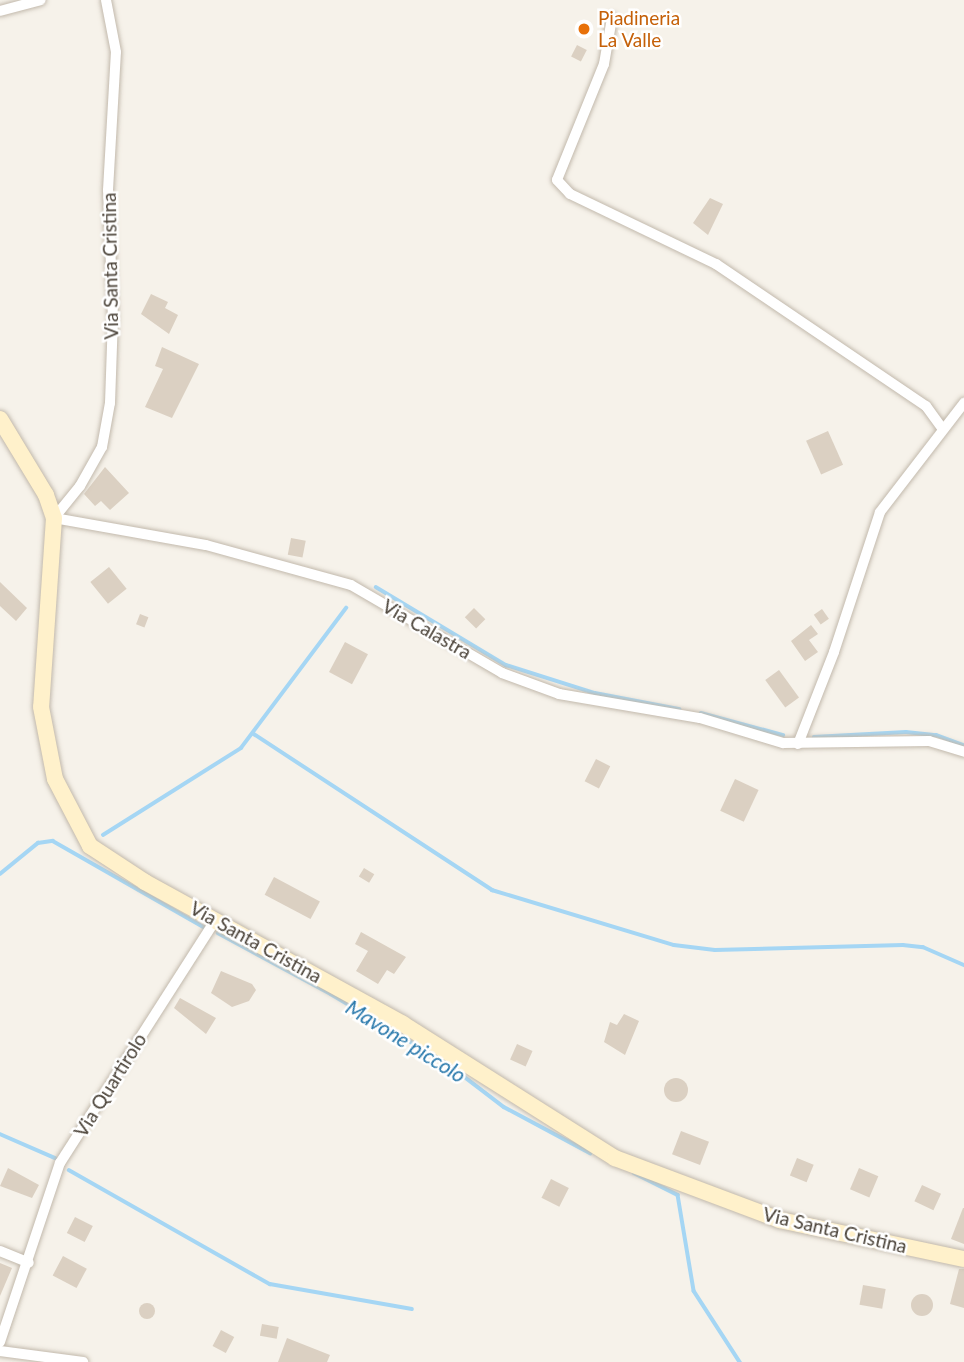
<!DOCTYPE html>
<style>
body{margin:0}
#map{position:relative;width:964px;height:1362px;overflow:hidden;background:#f6f2ea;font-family:Lato,sans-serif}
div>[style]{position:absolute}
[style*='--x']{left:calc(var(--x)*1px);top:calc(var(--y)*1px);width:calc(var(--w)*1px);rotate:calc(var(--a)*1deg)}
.stream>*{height:3.5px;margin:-1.75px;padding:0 1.75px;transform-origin:1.75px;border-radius:1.75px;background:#a5d6f4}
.building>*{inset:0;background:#dbd0c2;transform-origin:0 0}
.round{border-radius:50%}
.roads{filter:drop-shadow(0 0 2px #c2b9ac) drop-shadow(0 0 2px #c2b9ac)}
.street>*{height:10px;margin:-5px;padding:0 5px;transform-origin:5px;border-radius:5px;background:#fff}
.secondary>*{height:16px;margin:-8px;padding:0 8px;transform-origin:8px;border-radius:8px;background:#fff1cb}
.dots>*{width:19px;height:19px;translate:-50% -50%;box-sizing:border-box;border:4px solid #fff;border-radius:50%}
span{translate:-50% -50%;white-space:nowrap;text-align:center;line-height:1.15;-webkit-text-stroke:5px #fff;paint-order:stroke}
.food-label{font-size:19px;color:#c56008}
.left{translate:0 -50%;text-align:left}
.street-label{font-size:19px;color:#4a4238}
.water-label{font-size:21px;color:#2878ab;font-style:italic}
</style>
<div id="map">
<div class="stream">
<i style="--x:376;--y:587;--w:152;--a:31"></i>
<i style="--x:506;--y:665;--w:93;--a:17.5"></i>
<i style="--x:595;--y:693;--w:86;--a:10.8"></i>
<i style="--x:701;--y:713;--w:85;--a:15"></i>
<i style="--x:254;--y:734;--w:285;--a:33.2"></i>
<i style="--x:492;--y:890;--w:190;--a:16.8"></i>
<i style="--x:674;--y:945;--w:41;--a:7"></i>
<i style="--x:715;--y:950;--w:188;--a:-1.5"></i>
<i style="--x:903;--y:945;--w:20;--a:6"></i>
<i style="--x:923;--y:947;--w:45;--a:23.7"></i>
<i style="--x:814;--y:737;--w:92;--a:-3.1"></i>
<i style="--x:906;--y:732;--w:30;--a:6"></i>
<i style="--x:936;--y:735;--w:30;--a:20"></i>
<i style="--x:103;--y:835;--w:163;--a:-32.2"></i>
<i style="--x:241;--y:748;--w:175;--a:-53.1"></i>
<i style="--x:0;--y:874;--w:49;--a:-39.2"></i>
<i style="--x:38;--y:843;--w:15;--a:-8"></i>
<i style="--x:53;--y:841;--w:174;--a:29.7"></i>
<i style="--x:218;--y:933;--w:128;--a:28.4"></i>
<i style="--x:331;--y:994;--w:138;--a:31"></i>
<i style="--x:449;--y:1065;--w:69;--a:37.4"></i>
<i style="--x:504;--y:1107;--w:98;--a:28.1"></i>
<i style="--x:0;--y:1134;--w:60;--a:23.6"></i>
<i style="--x:69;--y:1170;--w:231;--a:29.6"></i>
<i style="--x:270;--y:1284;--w:144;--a:10"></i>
<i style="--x:634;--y:1173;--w:49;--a:26.6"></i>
<i style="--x:678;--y:1195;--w:97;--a:80.5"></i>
<i style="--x:694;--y:1291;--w:85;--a:57.1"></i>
</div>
<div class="building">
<i style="left:577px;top:45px;width:11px;height:13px;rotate:27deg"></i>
<i style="clip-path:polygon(710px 198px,723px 204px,708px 235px,693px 223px)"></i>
<i style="clip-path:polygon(151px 294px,168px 302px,165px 308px,178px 315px,169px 334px,141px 314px)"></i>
<i style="clip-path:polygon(162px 347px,199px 364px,172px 418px,145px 407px,163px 369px,155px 366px)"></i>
<i style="left:828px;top:431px;width:37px;height:24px;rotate:66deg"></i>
<i style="clip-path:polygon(105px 467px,129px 493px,110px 510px,101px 501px,95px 506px,84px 494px)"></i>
<i style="left:291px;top:538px;width:15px;height:17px;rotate:11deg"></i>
<i style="left:109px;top:567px;width:28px;height:24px;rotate:51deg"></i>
<i style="clip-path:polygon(0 582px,27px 608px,16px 621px,0 606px)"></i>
<i style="left:474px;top:608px;width:16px;height:13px;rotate:45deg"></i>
<i style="left:822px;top:609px;width:12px;height:10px;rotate:55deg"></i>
<i style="left:140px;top:614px;width:9px;height:11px;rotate:21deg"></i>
<i style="clip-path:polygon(811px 625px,818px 634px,809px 640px,818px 652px,805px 661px,791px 641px)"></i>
<i style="left:345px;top:642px;width:26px;height:34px;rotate:28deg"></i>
<i style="left:779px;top:670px;width:34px;height:17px;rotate:54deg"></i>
<i style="left:596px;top:759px;width:16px;height:25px;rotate:27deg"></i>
<i style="left:735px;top:779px;width:26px;height:35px;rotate:25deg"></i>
<i style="left:364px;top:868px;width:12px;height:10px;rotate:31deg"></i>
<i style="left:274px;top:877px;width:52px;height:20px;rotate:28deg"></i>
<i style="clip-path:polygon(361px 932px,406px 957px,394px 974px,387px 970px,378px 984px,356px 971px,368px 951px,355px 944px)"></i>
<i style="clip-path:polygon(221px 971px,252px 984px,256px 990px,249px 1001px,232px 1007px,211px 993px)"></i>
<i style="clip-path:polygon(180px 998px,216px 1018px,206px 1034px,174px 1008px)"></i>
<i style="clip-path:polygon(624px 1014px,639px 1021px,625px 1055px,604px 1042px,610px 1022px,617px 1025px)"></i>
<i style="left:517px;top:1044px;width:17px;height:17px;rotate:24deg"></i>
<i class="round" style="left:664px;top:1078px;width:24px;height:24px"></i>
<i style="left:681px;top:1131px;width:30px;height:25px;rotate:21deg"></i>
<i style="left:797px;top:1158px;width:18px;height:19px;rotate:22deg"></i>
<i style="clip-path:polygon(8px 1168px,39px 1185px,32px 1198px,0 1186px)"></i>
<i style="left:859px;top:1168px;width:21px;height:23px;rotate:23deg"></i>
<i style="left:551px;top:1179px;width:20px;height:21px;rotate:27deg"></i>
<i style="left:922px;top:1185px;width:21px;height:18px;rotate:25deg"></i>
<i style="clip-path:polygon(963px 1208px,964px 1208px,964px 1244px,951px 1239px)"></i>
<i style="left:75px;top:1217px;width:20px;height:18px;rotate:27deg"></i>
<i style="left:63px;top:1256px;width:27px;height:22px;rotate:28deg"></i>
<i style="clip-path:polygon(0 1263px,12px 1268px,0 1296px)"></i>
<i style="clip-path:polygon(959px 1269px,964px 1269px,964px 1308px,950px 1304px)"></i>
<i style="left:863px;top:1285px;width:23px;height:20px;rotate:10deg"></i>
<i class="round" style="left:911px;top:1294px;width:22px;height:22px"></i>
<i class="round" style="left:139px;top:1303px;width:16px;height:16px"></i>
<i style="left:262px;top:1324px;width:17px;height:12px;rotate:10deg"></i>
<i style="left:221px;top:1330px;width:15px;height:18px;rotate:28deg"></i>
<i style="clip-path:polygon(287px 1338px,330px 1355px,327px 1362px,278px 1362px)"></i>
</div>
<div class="roads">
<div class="street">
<i style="--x:0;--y:11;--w:42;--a:-15"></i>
<i style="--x:612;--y:18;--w:47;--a:99.9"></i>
<i style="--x:604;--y:64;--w:125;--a:112.1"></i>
<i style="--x:557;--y:180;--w:19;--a:47"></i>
<i style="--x:570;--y:194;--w:162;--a:25.6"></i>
<i style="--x:716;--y:264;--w:254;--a:34.1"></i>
<i style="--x:926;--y:406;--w:27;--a:54"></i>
<i style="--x:54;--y:518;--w:154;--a:10.1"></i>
<i style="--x:206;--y:545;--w:150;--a:15.4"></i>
<i style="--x:351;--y:585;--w:175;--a:30.2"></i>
<i style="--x:502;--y:673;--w:61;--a:20.2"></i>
<i style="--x:559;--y:694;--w:143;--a:9.7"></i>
<i style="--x:700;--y:718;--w:87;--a:16.8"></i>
<i style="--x:783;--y:743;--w:146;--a:-0.8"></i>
<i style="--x:929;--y:741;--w:37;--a:17"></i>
<i style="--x:54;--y:518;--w:41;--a:-50.9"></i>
<i style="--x:80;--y:486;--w:45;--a:-60.6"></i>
<i style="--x:102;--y:447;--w:45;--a:-79.7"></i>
<i style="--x:110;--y:403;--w:84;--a:-88"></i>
<i style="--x:113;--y:319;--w:129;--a:-92.2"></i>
<i style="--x:108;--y:190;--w:138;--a:-86.7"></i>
<i style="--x:116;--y:52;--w:53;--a:-100.9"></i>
<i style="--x:798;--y:744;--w:99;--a:-68.6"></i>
<i style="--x:834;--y:652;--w:147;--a:-71.8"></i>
<i style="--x:880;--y:512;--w:138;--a:-52.4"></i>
<i style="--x:0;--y:1251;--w:31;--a:22"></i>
<i style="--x:0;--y:1342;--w:189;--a:-71.5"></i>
<i style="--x:60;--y:1163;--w:290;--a:-57.4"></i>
<i style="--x:0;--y:1351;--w:84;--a:7.5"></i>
</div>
<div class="secondary">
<i style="--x:0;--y:419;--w:89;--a:58.8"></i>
<i style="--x:46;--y:495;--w:24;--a:71"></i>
<i style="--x:54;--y:518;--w:189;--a:93.9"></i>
<i style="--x:41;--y:707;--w:73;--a:79"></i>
<i style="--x:55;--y:779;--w:76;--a:62.4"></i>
<i style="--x:90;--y:846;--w:66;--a:33.2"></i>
<i style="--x:145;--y:882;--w:294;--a:28.8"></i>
<i style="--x:403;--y:1024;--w:251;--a:32.3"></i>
<i style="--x:615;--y:1158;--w:176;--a:20.6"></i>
<i style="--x:780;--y:1220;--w:188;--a:12"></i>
</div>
</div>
<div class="dots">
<i style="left:584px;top:29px;background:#e8710a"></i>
</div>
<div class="food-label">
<span class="left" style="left:598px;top:29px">Piadineria<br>La Valle</span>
</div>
<div class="street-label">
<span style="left:110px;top:266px;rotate:-91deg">Via Santa Cristina</span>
<span style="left:427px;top:629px;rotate:30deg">Via Calastra</span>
<span style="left:256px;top:942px;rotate:29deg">Via Santa Cristina</span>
<span style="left:110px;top:1085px;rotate:-58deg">Via Quartirolo</span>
<span style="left:835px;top:1230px;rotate:13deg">Via Santa Cristina</span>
</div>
<div class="water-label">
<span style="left:406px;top:1041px;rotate:32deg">Mavone piccolo</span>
</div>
</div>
